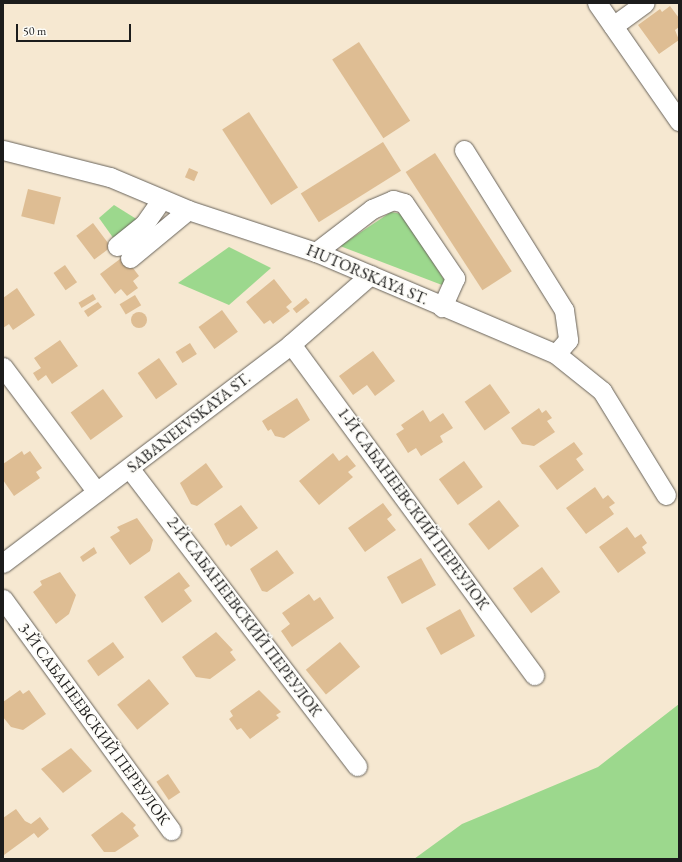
<!DOCTYPE html>
<meta charset="utf-8">
<style>
body{margin:0}
#map{position:relative;width:682px;height:862px;overflow:hidden;background:#f6e8d1;font-family:"EB Garamond",serif}
div>[style]{position:absolute}
[style*='--x']{left:calc(var(--x)*1px);top:calc(var(--y)*1px);width:calc(var(--w)*1px);rotate:calc(var(--a)*1deg)}
.green>*{inset:0;background:#9cd88d}
.building>*{inset:0;background:#debd93;transform-origin:0 0}
.round{border-radius:50%}
.roads{filter:drop-shadow(0 0 1px #68635b) drop-shadow(0 0 1px #68635b)}
.minor>*{height:19px;margin:-9.5px;padding:0 9.5px;transform-origin:9.5px;border-radius:9.5px;background:#fff}
span{translate:-50% -50%;white-space:nowrap;text-align:center;line-height:1.15;-webkit-text-stroke:3.5px #fdfcf7;paint-order:stroke}
.street-label{font-size:16px;color:#1c1c1c}
.frame{position:absolute;inset:0;border:4px solid #1c1c1c;pointer-events:none}
.scale{position:absolute;left:16px;top:24px;width:115px;height:18px;box-sizing:border-box;border:2px solid #1c1c1c;border-top:0;padding-left:5px;font-size:12px;line-height:14px;white-space:nowrap;color:#1c1c1c;-webkit-text-stroke:3px #fdfcf7;paint-order:stroke}
</style>
<div id="map">
<div class="green">
<i style="clip-path:polygon(114px 205px,138px 220px,114px 239px,99px 218px)"></i>
<i style="clip-path:polygon(391px 212px,402px 214px,445px 281px,442px 285px,340px 246px)"></i>
<i style="clip-path:polygon(229px 247px,271px 268px,229px 305px,178px 283px)"></i>
<i style="clip-path:polygon(679px 704px,679px 859px,414px 859px,462px 824px,598px 767px)"></i>
</div>
<div class="building">
<i style="clip-path:polygon(670px 6px,679px 18px,679px 27px,675px 30px,679px 40px,659px 54px,638px 25px,660px 9px,662px 12px)"></i>
<i style="left:359px;top:42px;width:94px;height:32px;rotate:57deg"></i>
<i style="left:249px;top:112px;width:90px;height:32px;rotate:57deg"></i>
<i style="left:383px;top:142px;width:34px;height:97px;rotate:58deg"></i>
<i style="left:435px;top:153px;width:141px;height:35px;rotate:57deg"></i>
<i style="left:189px;top:168px;width:10px;height:10px;rotate:24deg"></i>
<i style="left:28px;top:189px;width:34px;height:28px;rotate:14deg"></i>
<i style="left:93px;top:223px;width:30px;height:21px;rotate:53deg"></i>
<i style="clip-path:polygon(124px 256px,139px 276px,133px 281px,138px 288px,127px 296px,121px 289px,115px 294px,100px 274px)"></i>
<i style="left:65px;top:265px;width:21px;height:14px;rotate:55deg"></i>
<i style="clip-path:polygon(274px 279px,292px 302px,286px 307px,290px 311px,273px 324px,270px 320px,264px 324px,246px 302px)"></i>
<i style="clip-path:polygon(17px 288px,35px 315px,13px 330px,9px 324px,3px 328px,3px 298px)"></i>
<i style="left:93px;top:294px;width:6px;height:17px;rotate:59deg"></i>
<i style="left:135px;top:295px;width:12px;height:18px;rotate:59deg"></i>
<i style="left:306px;top:298px;width:6px;height:17px;rotate:51deg"></i>
<i style="clip-path:polygon(98px 302px,102px 307px,88px 317px,84px 311px)"></i>
<i style="left:222px;top:310px;width:27px;height:29px;rotate:54deg"></i>
<i class="round" style="left:131px;top:312px;width:16px;height:16px"></i>
<i style="clip-path:polygon(60px 340px,78px 366px,52px 384px,46px 375px,38px 381px,33px 373px,41px 368px,34px 358px)"></i>
<i style="left:190px;top:343px;width:13px;height:17px;rotate:58deg"></i>
<i style="clip-path:polygon(373px 351px,395px 381px,375px 396px,367px 385px,353px 395px,339px 376px)"></i>
<i style="left:159px;top:358px;width:32px;height:26px;rotate:55deg"></i>
<i style="left:490px;top:384px;width:35px;height:31px;rotate:55deg"></i>
<i style="left:103px;top:389px;width:34px;height:40px;rotate:54deg"></i>
<i style="clip-path:polygon(297px 398px,310px 420px,284px 438px,275px 436px,271px 429px,268px 431px,262px 421px)"></i>
<i style="clip-path:polygon(539px 408px,542px 413px,546px 410px,552px 418px,547px 421px,555px 432px,534px 446px,522px 444px,511px 428px)"></i>
<i style="clip-path:polygon(423px 410px,430px 422px,443px 413px,453px 428px,440px 436px,443px 442px,421px 456px,416px 448px,408px 453px,396px 434px,404px 429px,401px 425px)"></i>
<i style="clip-path:polygon(574px 442px,583px 454px,576px 459px,584px 470px,557px 490px,539px 466px)"></i>
<i style="clip-path:polygon(22px 451px,24px 455px,30px 451px,42px 468px,36px 472px,40px 478px,14px 496px,3px 480px,3px 464px)"></i>
<i style="clip-path:polygon(333px 453px,339px 461px,347px 455px,356px 466px,348px 472px,353px 477px,319px 505px,299px 481px)"></i>
<i style="left:464px;top:461px;width:32px;height:31px;rotate:54deg"></i>
<i style="clip-path:polygon(206px 463px,223px 487px,197px 506px,191px 504px,180px 483px)"></i>
<i style="clip-path:polygon(595px 487px,603px 499px,608px 495px,615px 503px,609px 507px,614px 514px,586px 534px,566px 508px)"></i>
<i style="left:499px;top:500px;width:33px;height:39px;rotate:52deg"></i>
<i style="clip-path:polygon(383px 503px,392px 515px,387px 519px,396px 530px,365px 552px,348px 528px)"></i>
<i style="clip-path:polygon(241px 505px,258px 528px,231px 547px,228px 544px,226px 546px,214px 524px)"></i>
<i style="clip-path:polygon(137px 518px,153px 540px,150px 551px,130px 565px,110px 537px,120px 531px,117px 527px)"></i>
<i style="clip-path:polygon(627px 527px,635px 538px,641px 534px,647px 543px,642px 547px,646px 553px,618px 573px,599px 547px)"></i>
<i style="clip-path:polygon(94px 547px,97px 553px,83px 562px,80px 557px)"></i>
<i style="clip-path:polygon(277px 550px,294px 573px,267px 592px,262px 591px,250px 569px)"></i>
<i style="left:421px;top:558px;width:31px;height:39px;rotate:61deg"></i>
<i style="left:542px;top:567px;width:31px;height:36px;rotate:54deg"></i>
<i style="clip-path:polygon(60px 572px,76px 595px,69px 614px,56px 624px,33px 592px,42px 585px,40px 581px)"></i>
<i style="clip-path:polygon(179px 572px,190px 586px,184px 590px,192px 601px,162px 623px,144px 597px)"></i>
<i style="clip-path:polygon(309px 594px,314px 601px,320px 597px,334px 618px,292px 647px,281px 631px,290px 624px,282px 613px)"></i>
<i style="left:460px;top:609px;width:31px;height:39px;rotate:61deg"></i>
<i style="clip-path:polygon(216px 632px,233px 650px,230px 652px,236px 660px,210px 679px,196px 677px,182px 657px)"></i>
<i style="left:113px;top:642px;width:19px;height:32px;rotate:54deg"></i>
<i style="left:340px;top:642px;width:32px;height:44px;rotate:51deg"></i>
<i style="left:149px;top:679px;width:32px;height:41px;rotate:51deg"></i>
<i style="clip-path:polygon(20px 690px,23px 694px,29px 690px,46px 714px,23px 730px,11px 727px,3px 717px,3px 702px)"></i>
<i style="clip-path:polygon(259px 690px,281px 712px,276px 715px,279px 718px,250px 739px,241px 728px,237px 730px,229px 719px,233px 716px,230px 711px)"></i>
<i style="clip-path:polygon(71px 748px,92px 771px,63px 793px,41px 769px)"></i>
<i style="left:168px;top:774px;width:22px;height:14px;rotate:56deg"></i>
<i style="clip-path:polygon(16px 809px,25px 821px,31px 824px,40px 817px,49px 829px,38px 838px,34px 833px,4px 855px,3px 818px)"></i>
<i style="clip-path:polygon(122px 812px,136px 825px,133px 828px,139px 836px,115px 852px,104px 852px,91px 835px)"></i>
</div>
<div class="roads">
<div class="minor">
<i style="--x:597;--y:3;--w:144;--a:55.2"></i>
<i style="--x:613;--y:26;--w:39;--a:-36"></i>
<i style="--x:3;--y:150;--w:110;--a:14.2"></i>
<i style="--x:110;--y:177;--w:85;--a:22.9"></i>
<i style="--x:188;--y:210;--w:135;--a:18.2"></i>
<i style="--x:316;--y:252;--w:261;--a:23"></i>
<i style="--x:556;--y:354;--w:59;--a:38.8"></i>
<i style="--x:602;--y:391;--w:122;--a:58.4"></i>
<i style="--x:464;--y:150;--w:189;--a:58"></i>
<i style="--x:564;--y:310;--w:30;--a:82"></i>
<i style="--x:568;--y:340;--w:18;--a:131"></i>
<i style="--x:117;--y:246;--w:36;--a:-39"></i>
<i style="--x:145;--y:223;--w:29;--a:-55"></i>
<i style="--x:316;--y:252;--w:71;--a:-37.5"></i>
<i style="--x:372;--y:209;--w:23;--a:-23"></i>
<i style="--x:393;--y:200;--w:11;--a:15"></i>
<i style="--x:404;--y:203;--w:91;--a:55.8"></i>
<i style="--x:455;--y:278;--w:32;--a:114"></i>
<i style="--x:130;--y:258;--w:75;--a:-39.6"></i>
<i style="--x:291;--y:344;--w:411;--a:53.7"></i>
<i style="--x:3;--y:367;--w:156;--a:53.1"></i>
<i style="--x:130;--y:469;--w:374;--a:52.6"></i>
<i style="--x:3;--y:563;--w:362;--a:-37.2"></i>
<i style="--x:291;--y:344;--w:105;--a:-41.1"></i>
<i style="--x:3;--y:599;--w:286;--a:54"></i>
</div>
</div>
<div class="street-label">
<span style="left:367px;top:275px;rotate:23deg">HUTORSKAYA ST.</span>
<span style="left:189px;top:423px;rotate:-38deg">SABANEEVSKAYA ST.</span>
<span style="left:413px;top:509px;rotate:54deg">1-Й САБАНЕЕВСКИЙ ПЕРЕУЛОК</span>
<span style="left:244px;top:617px;rotate:53deg">2-Й САБАНЕЕВСКИЙ ПЕРЕУЛОК</span>
<span style="left:94px;top:724px;rotate:54deg">3-Й САБАНЕЕВСКИЙ ПЕРЕУЛОК</span>
</div>
<div class="frame"></div>
<div class="scale">50 m</div>
</div>
